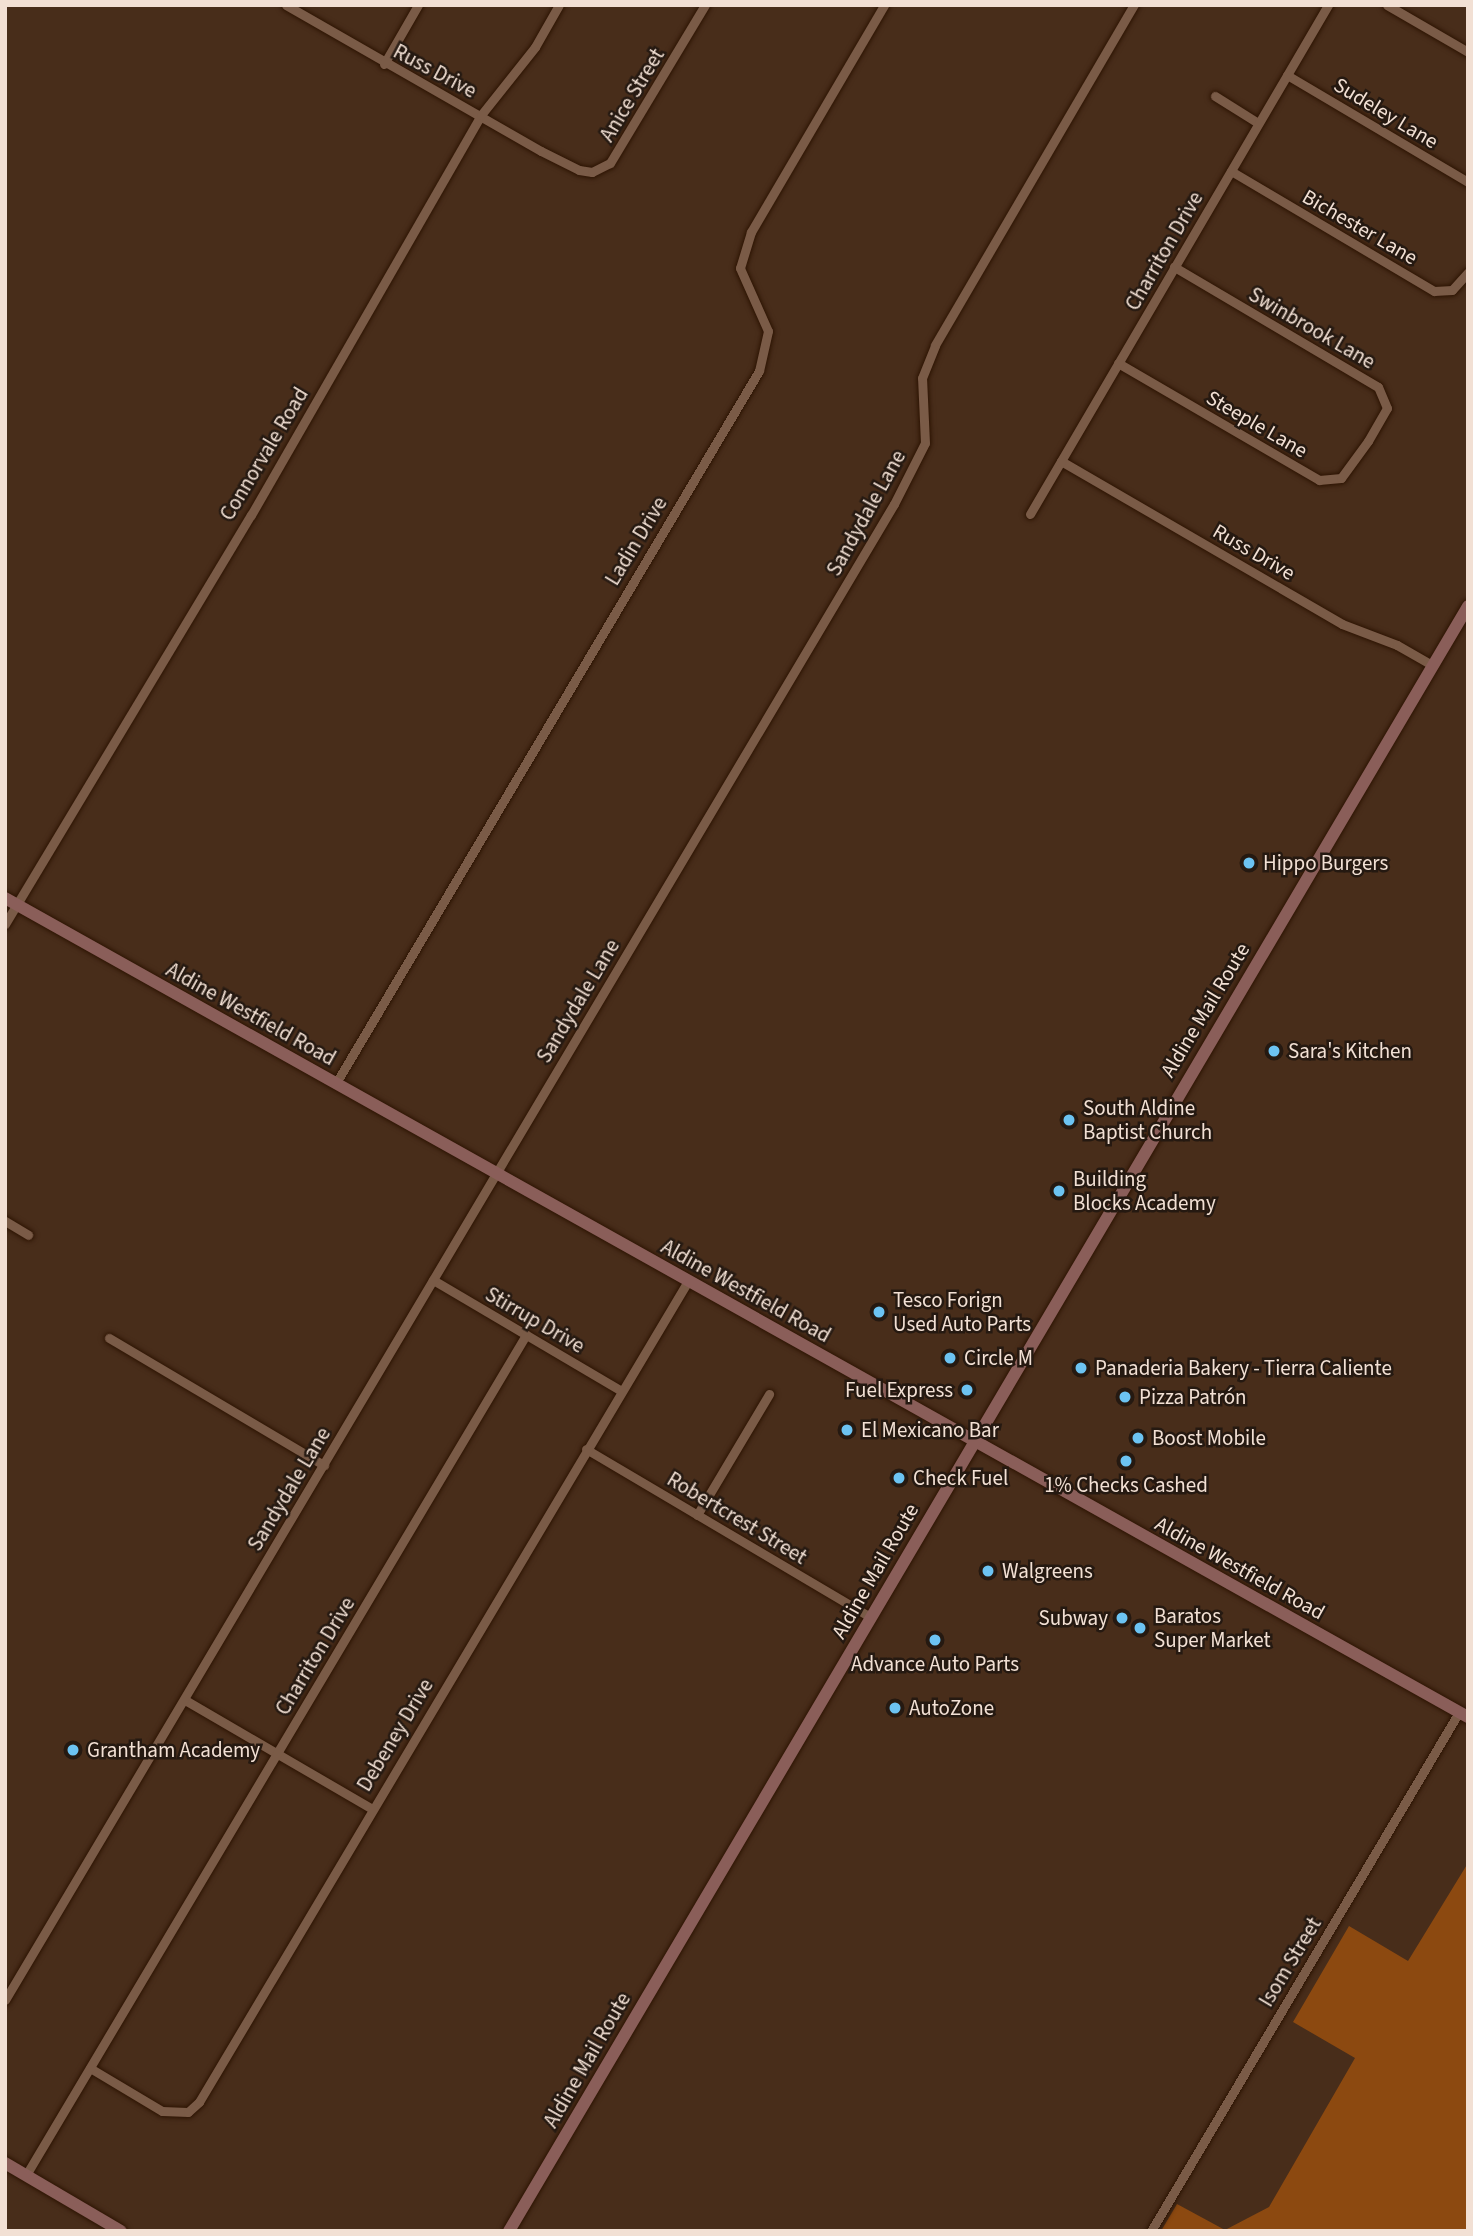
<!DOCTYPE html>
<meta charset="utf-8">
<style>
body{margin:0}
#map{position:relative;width:1473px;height:2236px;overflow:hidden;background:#482d1a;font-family:"Source Sans 3",sans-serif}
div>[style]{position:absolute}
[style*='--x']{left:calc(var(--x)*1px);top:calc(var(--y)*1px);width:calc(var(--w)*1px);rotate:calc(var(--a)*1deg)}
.forest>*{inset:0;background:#8c4910}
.roads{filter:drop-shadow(0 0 2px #2d1403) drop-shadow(0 0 2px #2d1403)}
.street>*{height:9px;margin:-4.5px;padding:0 4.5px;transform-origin:4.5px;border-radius:4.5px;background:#7a5b47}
.secondary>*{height:12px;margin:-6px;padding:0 6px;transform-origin:6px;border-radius:6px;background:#8a5e59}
.dots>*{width:19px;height:19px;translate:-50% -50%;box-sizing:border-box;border:4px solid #251911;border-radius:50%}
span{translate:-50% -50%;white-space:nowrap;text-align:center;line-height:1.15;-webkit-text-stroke:5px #251911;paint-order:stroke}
.street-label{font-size:21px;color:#f2e0d4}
.poi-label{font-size:21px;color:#f2e0d4}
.left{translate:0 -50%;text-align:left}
.right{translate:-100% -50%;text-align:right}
.frame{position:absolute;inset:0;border:7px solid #f2e0d4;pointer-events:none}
</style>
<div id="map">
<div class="forest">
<i style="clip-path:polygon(1468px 1863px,1468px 2231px,1161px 2231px,1177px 2204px,1225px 2230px,1269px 2207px,1355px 2058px,1293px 2022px,1349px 1926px,1408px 1961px)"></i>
</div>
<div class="roads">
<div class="street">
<i style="--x:286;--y:5;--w:294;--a:29.8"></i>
<i style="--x:541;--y:151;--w:42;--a:26.6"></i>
<i style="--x:579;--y:170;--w:13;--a:9"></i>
<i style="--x:592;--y:172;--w:20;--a:-27"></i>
<i style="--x:610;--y:163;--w:184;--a:-59"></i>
<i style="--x:1387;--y:5;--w:94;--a:30.1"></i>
<i style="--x:384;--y:64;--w:68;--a:-60"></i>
<i style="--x:1287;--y:75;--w:210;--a:30.6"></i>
<i style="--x:1215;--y:96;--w:51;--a:32.1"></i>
<i style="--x:1231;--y:171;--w:236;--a:30.6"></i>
<i style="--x:1434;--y:291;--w:18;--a:-3"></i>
<i style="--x:1452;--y:290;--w:24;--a:-48"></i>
<i style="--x:1118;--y:363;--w:233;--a:30.2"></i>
<i style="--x:1319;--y:480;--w:22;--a:-5"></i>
<i style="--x:1341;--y:478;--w:46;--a:-53.9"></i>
<i style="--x:1368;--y:441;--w:38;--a:-60"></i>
<i style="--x:1387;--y:408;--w:23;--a:-113"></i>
<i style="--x:1378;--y:387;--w:237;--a:-149.5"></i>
<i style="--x:1061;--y:461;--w:325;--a:30.1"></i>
<i style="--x:1342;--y:624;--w:59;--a:20.9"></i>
<i style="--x:1397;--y:645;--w:40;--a:29.7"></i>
<i style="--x:1030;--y:514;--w:590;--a:-59.65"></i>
<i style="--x:5;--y:924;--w:477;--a:-59"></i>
<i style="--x:251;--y:515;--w:461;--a:-60.1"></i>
<i style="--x:481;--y:115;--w:87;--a:-51.5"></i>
<i style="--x:535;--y:47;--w:48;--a:-60.3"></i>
<i style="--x:336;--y:1083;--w:828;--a:-59.29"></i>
<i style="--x:759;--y:371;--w:41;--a:-77.3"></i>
<i style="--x:768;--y:331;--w:69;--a:-114"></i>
<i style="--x:740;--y:268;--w:38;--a:-73"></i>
<i style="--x:751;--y:232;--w:263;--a:-59.6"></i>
<i style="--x:5;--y:1221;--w:27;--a:31"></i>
<i style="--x:433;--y:1280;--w:217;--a:30.5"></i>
<i style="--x:109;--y:1338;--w:250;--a:30.6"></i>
<i style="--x:586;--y:1449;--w:330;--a:30.6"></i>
<i style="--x:697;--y:1515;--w:141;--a:-59.2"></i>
<i style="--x:185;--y:1700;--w:216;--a:30.2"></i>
<i style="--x:5;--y:2000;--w:1740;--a:-59.28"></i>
<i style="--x:894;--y:504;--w:68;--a:-63.1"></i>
<i style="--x:925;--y:443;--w:65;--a:-92.6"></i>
<i style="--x:922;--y:378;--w:35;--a:-68"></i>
<i style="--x:935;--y:345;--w:394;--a:-59.7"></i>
<i style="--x:90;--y:2068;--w:84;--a:30.8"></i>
<i style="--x:162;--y:2111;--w:26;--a:2"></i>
<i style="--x:188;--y:2112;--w:15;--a:-42"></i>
<i style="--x:199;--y:2102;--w:956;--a:-59.22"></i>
<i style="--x:26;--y:2175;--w:978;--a:-59.24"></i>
<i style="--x:1151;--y:2231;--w:604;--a:-59.31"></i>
</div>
<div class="secondary">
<i style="--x:5;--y:898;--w:1677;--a:29.24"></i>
<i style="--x:5;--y:2163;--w:134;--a:30.4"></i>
<i style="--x:509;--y:2231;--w:1887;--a:-59.45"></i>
</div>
</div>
<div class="dots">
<i style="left:1249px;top:863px;background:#6cc3f2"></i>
<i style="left:1274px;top:1051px;background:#6cc3f2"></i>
<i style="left:1069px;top:1120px;background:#6cc3f2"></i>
<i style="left:1059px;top:1191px;background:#6cc3f2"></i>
<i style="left:879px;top:1312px;background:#6cc3f2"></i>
<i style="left:950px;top:1358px;background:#6cc3f2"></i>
<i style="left:1081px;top:1368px;background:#6cc3f2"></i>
<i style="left:967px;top:1390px;background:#6cc3f2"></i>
<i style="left:1125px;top:1397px;background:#6cc3f2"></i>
<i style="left:847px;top:1430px;background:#6cc3f2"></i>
<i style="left:1138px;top:1438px;background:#6cc3f2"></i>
<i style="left:1126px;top:1461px;background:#6cc3f2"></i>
<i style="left:899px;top:1478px;background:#6cc3f2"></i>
<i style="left:988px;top:1571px;background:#6cc3f2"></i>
<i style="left:1122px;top:1618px;background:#6cc3f2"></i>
<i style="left:1140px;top:1628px;background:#6cc3f2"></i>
<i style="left:935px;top:1640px;background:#6cc3f2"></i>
<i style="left:895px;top:1708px;background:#6cc3f2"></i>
<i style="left:73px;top:1750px;background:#6cc3f2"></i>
</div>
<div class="street-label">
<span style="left:435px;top:71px;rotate:28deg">Russ Drive</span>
<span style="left:632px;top:95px;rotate:-59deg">Anice Street</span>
<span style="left:1386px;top:113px;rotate:31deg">Sudeley Lane</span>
<span style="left:1360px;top:227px;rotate:30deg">Bichester Lane</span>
<span style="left:1164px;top:251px;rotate:-60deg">Charriton Drive</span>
<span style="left:1312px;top:328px;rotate:30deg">Swinbrook Lane</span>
<span style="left:1257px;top:424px;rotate:30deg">Steeple Lane</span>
<span style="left:264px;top:454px;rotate:-59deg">Connorvale Road</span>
<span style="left:866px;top:513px;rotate:-61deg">Sandydale Lane</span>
<span style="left:636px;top:541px;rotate:-59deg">Ladin Drive</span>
<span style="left:1254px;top:552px;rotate:30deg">Russ Drive</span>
<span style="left:578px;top:1001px;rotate:-59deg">Sandydale Lane</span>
<span style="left:1205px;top:1010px;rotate:-59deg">Aldine Mail Route</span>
<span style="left:251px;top:1014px;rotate:29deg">Aldine Westfield Road</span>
<span style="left:746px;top:1291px;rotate:29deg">Aldine Westfield Road</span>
<span style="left:535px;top:1320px;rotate:30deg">Stirrup Drive</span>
<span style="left:289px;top:1489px;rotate:-59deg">Sandydale Lane</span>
<span style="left:737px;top:1518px;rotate:31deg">Robertcrest Street</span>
<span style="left:1240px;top:1568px;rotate:29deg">Aldine Westfield Road</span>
<span style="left:875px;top:1571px;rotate:-60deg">Aldine Mail Route</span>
<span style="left:315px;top:1656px;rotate:-59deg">Charriton Drive</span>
<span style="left:395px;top:1735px;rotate:-59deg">Debeney Drive</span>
<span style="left:1290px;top:1962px;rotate:-59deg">Isom Street</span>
<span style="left:587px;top:2060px;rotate:-60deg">Aldine Mail Route</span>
</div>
<div class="poi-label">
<span class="left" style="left:1263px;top:863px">Hippo Burgers</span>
<span class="left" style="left:1288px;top:1051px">Sara's Kitchen</span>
<span class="left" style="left:1083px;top:1120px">South Aldine<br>Baptist Church</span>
<span class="left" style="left:1073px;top:1191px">Building<br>Blocks Academy</span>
<span class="left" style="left:893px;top:1312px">Tesco Forign<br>Used Auto Parts</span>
<span class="left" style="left:964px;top:1358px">Circle M</span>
<span class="left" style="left:1095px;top:1368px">Panaderia Bakery - Tierra Caliente</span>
<span class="right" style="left:953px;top:1390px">Fuel Express</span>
<span class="left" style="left:1139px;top:1397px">Pizza Patrón</span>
<span class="left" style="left:861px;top:1430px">El Mexicano Bar</span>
<span class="left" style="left:1152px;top:1438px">Boost Mobile</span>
<span class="left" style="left:913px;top:1478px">Check Fuel</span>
<span style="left:1126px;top:1485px">1% Checks Cashed</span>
<span class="left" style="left:1002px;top:1571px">Walgreens</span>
<span class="left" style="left:1154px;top:1628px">Baratos<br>Super Market</span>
<span class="right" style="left:1108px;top:1618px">Subway</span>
<span style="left:935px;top:1664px">Advance Auto Parts</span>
<span class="left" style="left:909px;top:1708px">AutoZone</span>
<span class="left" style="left:87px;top:1750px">Grantham Academy</span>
</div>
<div class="frame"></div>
</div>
